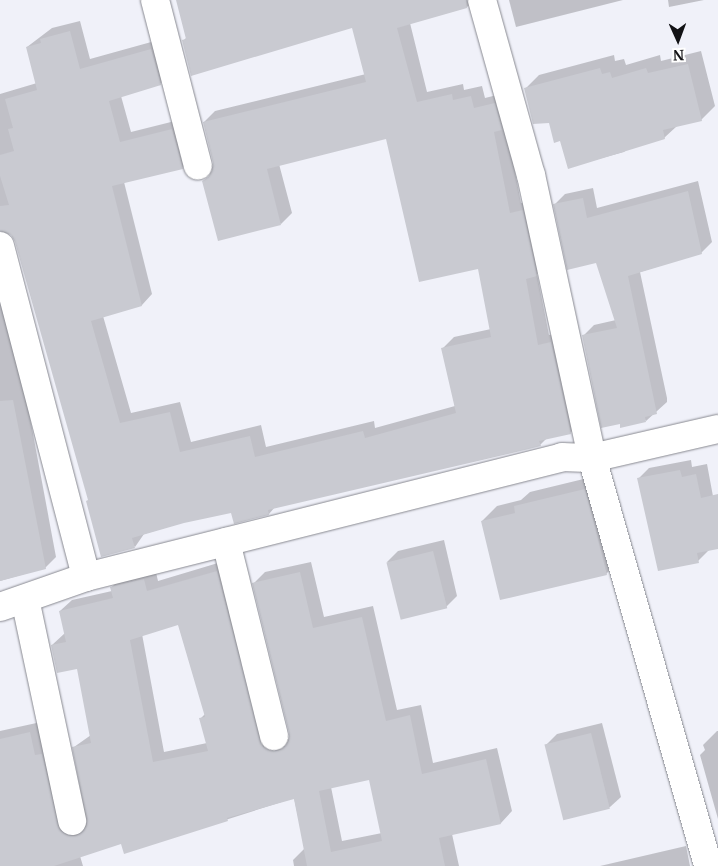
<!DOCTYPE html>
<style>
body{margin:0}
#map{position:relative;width:718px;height:866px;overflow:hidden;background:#f0f1f9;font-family:Merriweather,serif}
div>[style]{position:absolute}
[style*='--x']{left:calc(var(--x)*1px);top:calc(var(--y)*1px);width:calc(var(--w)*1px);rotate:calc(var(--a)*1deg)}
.shadow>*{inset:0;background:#0003}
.building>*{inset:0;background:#c9cad1;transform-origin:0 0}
.roads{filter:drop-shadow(0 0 1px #888990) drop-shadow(0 0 1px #888990)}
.minor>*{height:28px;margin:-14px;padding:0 14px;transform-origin:14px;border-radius:14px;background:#fff}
span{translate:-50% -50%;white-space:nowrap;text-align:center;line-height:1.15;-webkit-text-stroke:4px #fff;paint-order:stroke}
.north{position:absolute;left:653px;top:15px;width:50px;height:50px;-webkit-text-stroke:4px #fff;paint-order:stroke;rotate:178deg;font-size:14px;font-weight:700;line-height:20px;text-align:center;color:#121215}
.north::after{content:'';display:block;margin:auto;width:18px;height:22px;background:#121215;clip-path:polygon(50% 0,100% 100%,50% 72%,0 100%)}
</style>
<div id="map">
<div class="shadow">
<i style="clip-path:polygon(177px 0,474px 0,467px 7px,410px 23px,427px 92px,463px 84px,464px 90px,482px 86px,485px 98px,505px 93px,506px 125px,521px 203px,533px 200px,547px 264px,537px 274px,549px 335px,562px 332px,581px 422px,570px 433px,547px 438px,540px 445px,275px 507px,269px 514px,235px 522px,232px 511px,184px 522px,144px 534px,135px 547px,89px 499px,16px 242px,12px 234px,0 230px,0 94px,37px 83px,27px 47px,52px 28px,80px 21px,90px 59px,162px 39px,171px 73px,160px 84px,121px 96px,131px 132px,183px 119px,193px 157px,182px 168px,124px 182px,152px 294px,142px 305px,103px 316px,131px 413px,180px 402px,191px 442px,261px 425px,266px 447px,374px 421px,375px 428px,455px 406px,443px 348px,454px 337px,491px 329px,479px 267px,387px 137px,279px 164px,292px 213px,281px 224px,204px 181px,211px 174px,214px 163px,204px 122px,215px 111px,366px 74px,353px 26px,183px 41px,187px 37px)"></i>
<i style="clip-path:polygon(509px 0,623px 0,516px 27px)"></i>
<i style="clip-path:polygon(668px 0,704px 0,669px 7px)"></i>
<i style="clip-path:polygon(701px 51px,715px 106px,701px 120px,677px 126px,664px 138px,629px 147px,624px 152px,569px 167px,561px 139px,526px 88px,539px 75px,614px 55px,615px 61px,624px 59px,626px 65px,660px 55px,661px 61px)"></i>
<i style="clip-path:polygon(698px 181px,712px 242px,701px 253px,640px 272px,667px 398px,667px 402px,646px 421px,583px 336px,594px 325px,616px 320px,597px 262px,555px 204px,565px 194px,593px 188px,597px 208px)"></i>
<i style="clip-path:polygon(0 257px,56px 557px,45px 568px,0 581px)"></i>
<i style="clip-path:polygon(691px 460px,692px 467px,707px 464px,718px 523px,718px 541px,698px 561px,638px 479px,649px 468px)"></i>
<i style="clip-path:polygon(600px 475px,621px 559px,606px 574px,482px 521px,497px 506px,521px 500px,530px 492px)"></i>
<i style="clip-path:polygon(444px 540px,457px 596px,446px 607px,387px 562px,398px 551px)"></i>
<i style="clip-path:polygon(evenodd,228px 560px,282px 740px,289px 739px,291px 733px,254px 583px,265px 572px,311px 562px,324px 617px,373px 606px,397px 710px,421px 705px,433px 763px,497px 748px,512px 811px,501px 823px,452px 834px,459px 866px,294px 866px,293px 860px,305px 848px,294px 798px,125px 852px,122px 843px,80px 856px,83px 866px,0 866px,0 731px,41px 722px,80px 825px,87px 823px,74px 747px,91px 735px,78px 667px,52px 645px,65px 633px,60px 611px,72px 600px,112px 591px,111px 588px,122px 576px,155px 568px,158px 581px,228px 560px,178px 623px,205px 714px,200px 719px,207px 743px,164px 752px,142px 634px,178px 623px,228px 560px,370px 778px,382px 833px,342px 841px,331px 787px,370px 778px)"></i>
<i style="clip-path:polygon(602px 723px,621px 797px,610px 807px,566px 819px,546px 745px,557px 734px)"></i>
<i style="clip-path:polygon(717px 731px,718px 731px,718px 819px,700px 755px,705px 750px,703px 745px)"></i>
<i style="clip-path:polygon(686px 846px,690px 866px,600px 866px)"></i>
</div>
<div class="building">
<i style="clip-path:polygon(176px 0,466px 0,467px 8px,397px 28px,417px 102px,452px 94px,453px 100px,471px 96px,474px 108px,495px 103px,502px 130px,494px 132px,510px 213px,523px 210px,537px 276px,526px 279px,538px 345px,551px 342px,571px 434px,539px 441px,541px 446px,525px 450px,268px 510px,269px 515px,234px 524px,231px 513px,184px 523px,132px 538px,135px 548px,101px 557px,86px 501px,88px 500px,15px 242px,11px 235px,0 231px,0 206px,9px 205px,0 176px,0 155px,14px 151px,8px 129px,13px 128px,5px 99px,37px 90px,26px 47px,41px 43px,40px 39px,70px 31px,80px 69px,151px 49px,161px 85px,109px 101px,120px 142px,172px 129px,183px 169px,112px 186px,142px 306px,91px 321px,120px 423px,170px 412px,180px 452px,250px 436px,255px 457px,363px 431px,365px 438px,456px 413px,441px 348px,491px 337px,478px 269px,419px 282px,386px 139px,267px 169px,281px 225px,218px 241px,202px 181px,209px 177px,213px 163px,203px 122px,366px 82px,352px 28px,191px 76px,182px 40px,186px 39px)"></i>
<i style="clip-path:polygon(688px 64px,702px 121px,663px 130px,665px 139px,568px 169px,560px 141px,554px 143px,549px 123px,533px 124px,524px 88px,600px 68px,602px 74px,610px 72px,612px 78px,646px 68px,648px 73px)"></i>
<i style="clip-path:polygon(688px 191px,702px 254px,628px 276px,657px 414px,645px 417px,646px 422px,620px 428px,620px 424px,601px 428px,582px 335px,617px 328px,596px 263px,567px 270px,553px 204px,583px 198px,587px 218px)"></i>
<i style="clip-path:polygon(13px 400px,46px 569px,0 581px,0 401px)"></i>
<i style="clip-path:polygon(680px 470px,682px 477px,696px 474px,701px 498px,718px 494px,718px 549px,697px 553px,699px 563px,658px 571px,637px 478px)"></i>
<i style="clip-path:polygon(585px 489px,607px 575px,500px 600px,481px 521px,515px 513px,514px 506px)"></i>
<i style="left:433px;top:551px;width:59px;height:48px;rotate:76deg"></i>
<i style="clip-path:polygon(evenodd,217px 571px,263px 747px,278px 751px,289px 741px,289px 733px,252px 583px,300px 572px,313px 628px,362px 617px,386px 721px,410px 715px,422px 774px,486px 759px,501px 824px,439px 838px,445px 866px,307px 866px,294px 799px,227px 818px,228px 821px,124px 854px,121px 844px,54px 866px,0 866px,0 739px,30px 732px,35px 755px,42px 754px,60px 831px,76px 836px,87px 825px,72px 747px,91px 743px,77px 669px,57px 673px,51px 645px,66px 642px,59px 611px,113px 598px,110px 587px,144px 579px,147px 591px,217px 571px,178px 625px,205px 717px,199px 718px,208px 751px,153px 762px,130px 640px,178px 625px,217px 571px,369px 780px,382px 841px,331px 852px,319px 791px,369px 780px)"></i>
<i style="left:591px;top:733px;width:78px;height:48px;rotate:76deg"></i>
</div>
<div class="roads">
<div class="minor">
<i style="--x:155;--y:0;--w:171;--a:75.5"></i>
<i style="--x:482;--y:0;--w:182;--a:74.4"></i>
<i style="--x:531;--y:175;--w:289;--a:77.8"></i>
<i style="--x:592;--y:458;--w:424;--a:74.1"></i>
<i style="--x:0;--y:246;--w:342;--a:75.4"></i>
<i style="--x:226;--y:542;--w:200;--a:76.1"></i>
<i style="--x:25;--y:599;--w:227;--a:78"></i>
<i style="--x:0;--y:607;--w:91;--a:-19.2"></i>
<i style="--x:86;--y:577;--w:491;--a:-14.1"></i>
<i style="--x:562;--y:457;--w:30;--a:2"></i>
<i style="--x:592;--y:458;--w:129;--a:-13"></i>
</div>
</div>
<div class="north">N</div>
</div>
